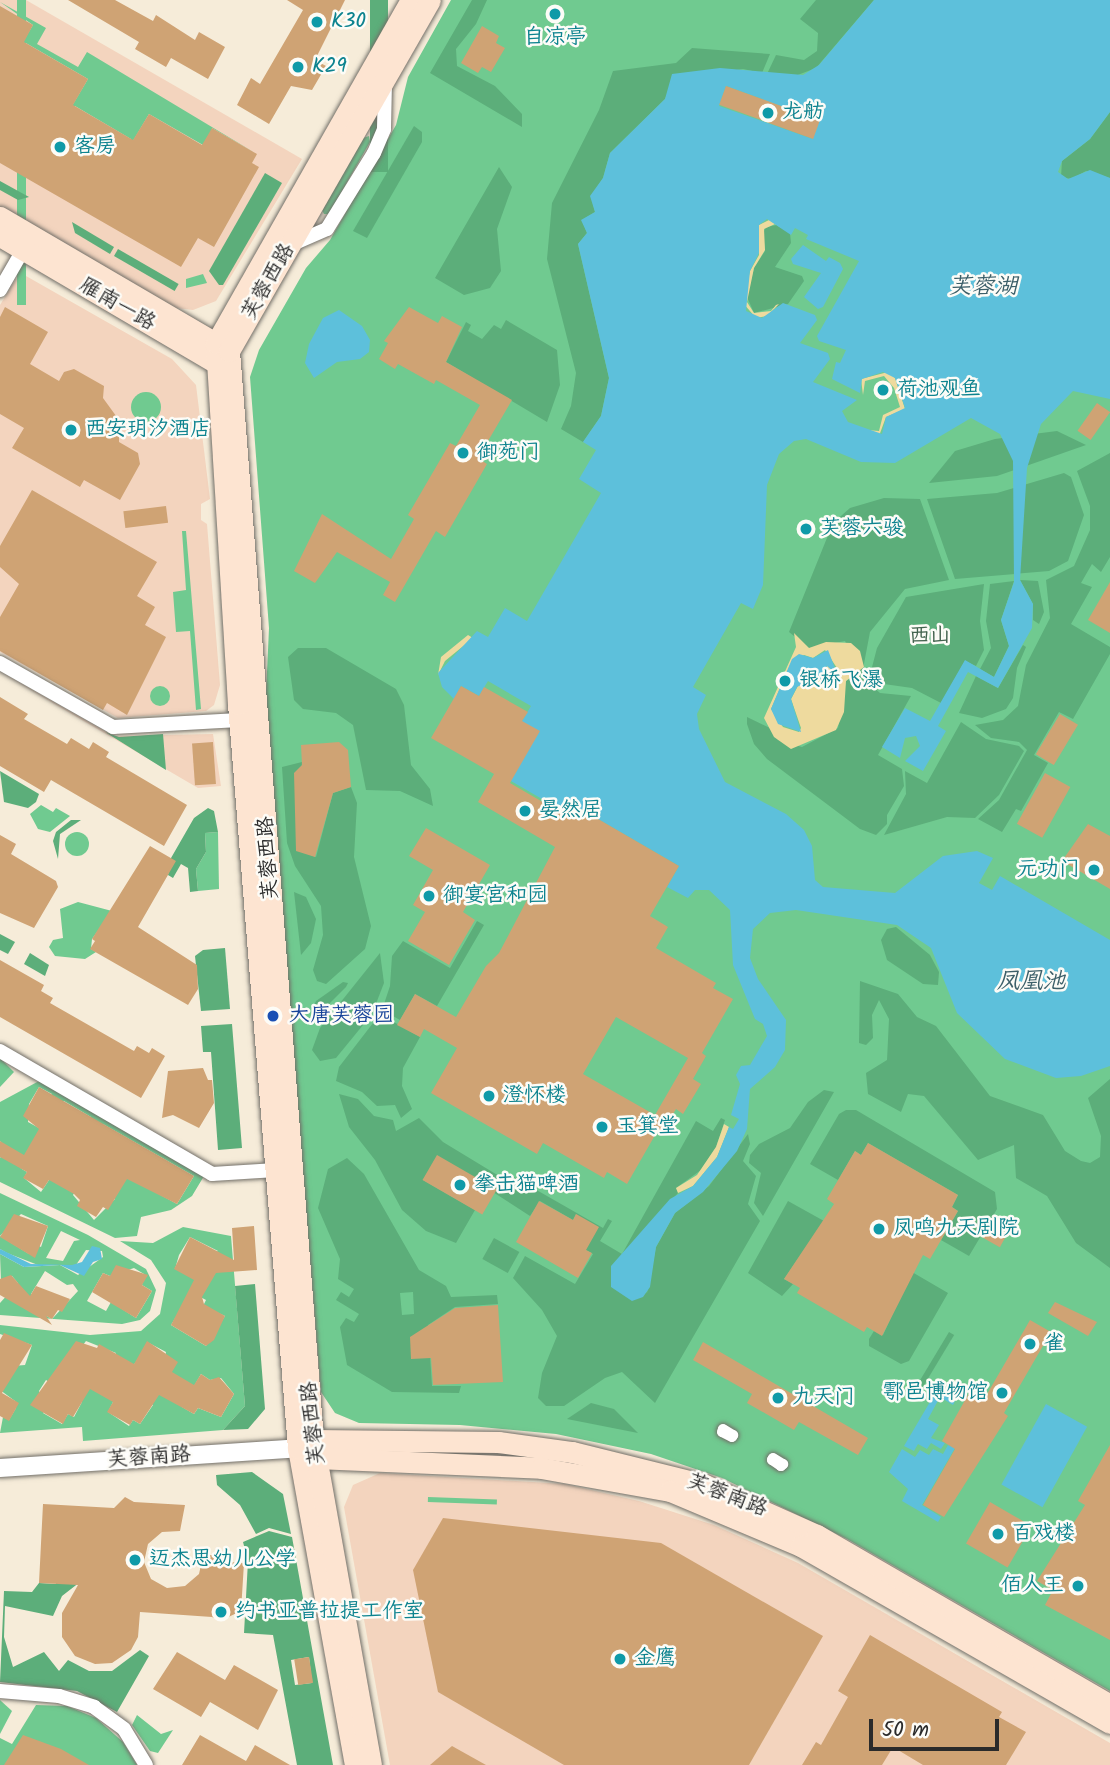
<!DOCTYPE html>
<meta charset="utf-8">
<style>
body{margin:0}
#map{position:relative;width:1110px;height:1765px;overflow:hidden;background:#f6ecd9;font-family:Kalam,"LXGW WenKai TC",sans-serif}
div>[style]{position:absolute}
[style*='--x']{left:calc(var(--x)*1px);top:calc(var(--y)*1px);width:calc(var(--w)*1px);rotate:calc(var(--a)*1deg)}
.built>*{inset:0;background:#f3d4be}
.green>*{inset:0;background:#70ca90;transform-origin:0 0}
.round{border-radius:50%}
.forest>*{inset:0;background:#5cae7a;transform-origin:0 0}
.sand>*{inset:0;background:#eeda9e}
.water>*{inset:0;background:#5dc0db;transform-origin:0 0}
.building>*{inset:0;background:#cfa374;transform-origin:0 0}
.roads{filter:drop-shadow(0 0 2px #726f68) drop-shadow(0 0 2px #726f68)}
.pedestrian>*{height:10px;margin:-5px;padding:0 5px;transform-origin:5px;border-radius:5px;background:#fff}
.minor>*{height:14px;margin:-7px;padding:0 7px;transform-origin:7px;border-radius:7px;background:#fff}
.tertiary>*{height:18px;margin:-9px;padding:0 9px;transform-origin:9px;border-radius:9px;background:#fff}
.secondary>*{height:21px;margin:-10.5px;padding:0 10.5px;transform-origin:10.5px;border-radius:10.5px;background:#fde4d1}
.dots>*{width:19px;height:19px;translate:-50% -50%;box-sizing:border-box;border:4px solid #fdfcf7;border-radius:50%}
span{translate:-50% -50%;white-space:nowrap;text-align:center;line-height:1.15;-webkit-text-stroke:5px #fdfcf7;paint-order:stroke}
.culture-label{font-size:21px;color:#0d838f}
.left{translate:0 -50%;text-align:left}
.right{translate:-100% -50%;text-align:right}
.street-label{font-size:21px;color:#2b2b2b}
.park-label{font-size:21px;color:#43634e}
.transit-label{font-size:21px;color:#164399}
.water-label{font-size:23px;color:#3c5f69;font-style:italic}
.scale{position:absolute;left:869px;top:1719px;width:130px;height:32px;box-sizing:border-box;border:4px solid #2b2b2b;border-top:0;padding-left:9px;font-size:21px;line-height:24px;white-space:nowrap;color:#2b2b2b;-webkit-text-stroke:5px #fdfcf7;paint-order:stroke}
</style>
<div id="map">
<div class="built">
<i style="clip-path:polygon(0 0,26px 0,302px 159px,216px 301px,193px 310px,176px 308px,0 207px)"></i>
<i style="clip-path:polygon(26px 276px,172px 359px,196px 385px,210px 499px,201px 504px,201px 520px,207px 524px,220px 685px,214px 705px,206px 711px,118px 718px,0 652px,0 305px,16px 279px)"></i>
<i style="clip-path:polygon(0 672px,114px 736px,213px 734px,221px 786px,198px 788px)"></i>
<i style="clip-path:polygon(380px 1473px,565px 1484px,639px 1501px,714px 1525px,798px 1563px,1110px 1743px,1110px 1765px,390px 1765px,344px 1507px,353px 1485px)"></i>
</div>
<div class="green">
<i style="left:17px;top:0;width:9px;height:305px"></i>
<i style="clip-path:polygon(451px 0,1110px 0,1110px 1691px,847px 1539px,722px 1478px,651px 1454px,556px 1434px,460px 1425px,359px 1423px,335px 1413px,321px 1392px,265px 716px,269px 628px,250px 377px,259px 350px,306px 268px,330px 240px,396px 125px,408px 77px)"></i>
<i style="clip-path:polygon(0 2px,46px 28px,37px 44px,78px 67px,87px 52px,257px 154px,212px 128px,210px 149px,149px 114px,127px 151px,131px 139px,75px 106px,66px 116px,88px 79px,0 28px,24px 40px,33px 25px)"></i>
<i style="clip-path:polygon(369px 136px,370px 142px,329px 214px,324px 214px,322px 210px,363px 138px)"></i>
<i style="clip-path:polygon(203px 274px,207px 283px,186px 288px,186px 279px)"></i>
<i class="round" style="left:131px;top:392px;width:30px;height:30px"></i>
<i style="clip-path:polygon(182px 531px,186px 531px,201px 709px,196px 710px,190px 631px,176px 632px,173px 592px,186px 590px)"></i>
<i class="round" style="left:150px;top:686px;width:20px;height:20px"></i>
<i style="clip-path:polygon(41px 805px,53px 812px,56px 808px,70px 816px,50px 832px,38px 829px,30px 814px)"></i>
<i class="round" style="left:65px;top:832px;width:24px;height:24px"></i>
<i style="clip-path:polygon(218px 832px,219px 889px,198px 891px,196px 869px,206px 852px,205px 833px)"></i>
<i style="clip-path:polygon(78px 902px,112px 911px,92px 939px,91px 949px,96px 952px,85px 959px,55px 956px,49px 947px,53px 940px,63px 938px,60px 909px)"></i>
<i style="clip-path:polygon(0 1058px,14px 1072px,0 1087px)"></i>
<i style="clip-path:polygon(evenodd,39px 1081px,204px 1176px,192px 1196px,171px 1210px,141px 1217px,137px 1236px,115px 1238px,0 1182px,0 1158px,6px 1148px,0 1141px,0 1102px,39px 1081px,39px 1087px,52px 1094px,48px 1102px,64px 1101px,91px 1117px,87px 1124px,103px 1124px,194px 1176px,177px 1204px,28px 1122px,29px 1104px,39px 1087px,39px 1081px,20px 1168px,49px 1180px,41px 1192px,24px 1178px,27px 1172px,20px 1168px,39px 1081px,78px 1187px,113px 1197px,115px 1199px,94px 1220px,73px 1195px,78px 1187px)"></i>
<i style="clip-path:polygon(evenodd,0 1193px,88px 1235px,146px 1269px,156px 1290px,150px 1311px,140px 1320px,122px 1324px,0 1315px,0 1303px,18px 1283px,12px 1276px,1px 1281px,0 1254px,24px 1267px,60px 1265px,78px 1275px,103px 1257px,102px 1251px,86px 1250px,76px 1265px,38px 1265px,7px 1253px,0 1249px,0 1193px,21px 1214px,48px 1226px,41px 1247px,35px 1244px,29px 1254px,0 1236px,21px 1214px,0 1193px,61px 1231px,80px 1240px,74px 1241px,63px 1261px,46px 1258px,61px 1231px,0 1193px,134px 1268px,144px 1274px,142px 1285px,152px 1291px,136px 1318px,111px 1302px,106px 1311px,87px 1301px,103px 1273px,110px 1276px,134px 1268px,0 1193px,45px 1271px,67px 1285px,73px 1284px,78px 1291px,52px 1319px,37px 1311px,31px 1294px,45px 1271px)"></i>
<i style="clip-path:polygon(evenodd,183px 1227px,231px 1236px,245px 1406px,223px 1430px,83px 1441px,82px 1427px,0 1433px,3px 1417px,9px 1420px,16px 1408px,15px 1401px,0 1390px,0 1367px,25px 1365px,32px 1345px,0 1334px,0 1325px,90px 1335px,141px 1331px,160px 1314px,166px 1283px,151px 1260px,120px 1241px,153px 1243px,183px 1227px,190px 1237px,218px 1251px,175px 1269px,179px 1255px,190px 1237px,183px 1227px,191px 1292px,206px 1300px,203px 1306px,225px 1316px,206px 1346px,171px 1325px,191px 1292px,183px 1227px,86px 1341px,116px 1353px,104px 1375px,83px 1345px,86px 1341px,183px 1227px,149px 1343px,166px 1352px,165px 1357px,133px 1366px,149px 1343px,183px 1227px,201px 1374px,210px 1380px,221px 1378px,234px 1394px,221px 1417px,198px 1408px,194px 1414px,182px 1407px,201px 1374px,183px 1227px,46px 1380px,82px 1402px,74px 1417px,68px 1414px,62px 1424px,43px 1413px,46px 1407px,39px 1391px,46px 1380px,183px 1227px,144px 1399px,153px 1405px,140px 1424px,133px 1420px,129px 1426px,108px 1412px,113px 1402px,144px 1399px)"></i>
<i style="left:428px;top:1497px;width:69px;height:5px;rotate:2deg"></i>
<i style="clip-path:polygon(0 1700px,12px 1711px,0 1734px)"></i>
<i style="clip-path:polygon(36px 1705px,67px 1706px,96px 1718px,123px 1742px,137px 1765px,0 1765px,0 1738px,12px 1744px)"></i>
<i style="clip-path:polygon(137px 1715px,161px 1734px,173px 1730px,158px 1753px,150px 1751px,132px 1725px)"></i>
</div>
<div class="forest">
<i style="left:370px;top:0;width:18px;height:172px"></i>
<i style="clip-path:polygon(472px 0,487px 0,476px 24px,456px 49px,457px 66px,495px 86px,522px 114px,522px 127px,430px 73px)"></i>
<i style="clip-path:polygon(816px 0,874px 0,816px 68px,795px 76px,767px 74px,776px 55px,804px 60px,817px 51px,818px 33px,800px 19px)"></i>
<i style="clip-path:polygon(692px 48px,770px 54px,762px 73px,743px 69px,673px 80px,665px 99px,610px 153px,603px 178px,591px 196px,595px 212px,582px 220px,587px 233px,578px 244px,609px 378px,601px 416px,583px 442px,561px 429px,571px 406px,576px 373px,547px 259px,552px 203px,599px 110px,613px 71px,676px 63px)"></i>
<i style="clip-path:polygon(1110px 112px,1110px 178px,1086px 171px,1071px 179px,1061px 177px,1062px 161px,1090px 139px)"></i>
<i style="clip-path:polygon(414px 126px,422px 132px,422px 142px,367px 238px,353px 231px)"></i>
<i style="clip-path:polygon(499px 167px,512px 187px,497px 229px,501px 271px,490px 288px,464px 295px,435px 278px)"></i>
<i style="clip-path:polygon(265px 173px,282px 183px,223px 285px,219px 285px,209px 271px)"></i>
<i style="clip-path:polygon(0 181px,29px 197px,18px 200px,0 190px)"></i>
<i style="clip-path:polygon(72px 222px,114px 247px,110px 254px,75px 233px)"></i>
<i style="clip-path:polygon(777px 225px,790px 233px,791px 243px,775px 267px,802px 276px,804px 281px,788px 304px,754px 313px,747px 297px,754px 268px,765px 251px,763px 233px,766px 227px)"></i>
<i style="left:118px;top:249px;width:70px;height:8px;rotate:30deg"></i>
<i style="clip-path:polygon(506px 320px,557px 350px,560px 385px,547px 422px,446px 362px,466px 322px,471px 325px,468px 331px,482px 339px,494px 325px,501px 329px)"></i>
<i style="clip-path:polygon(1057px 431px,1086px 445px,997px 476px,929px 483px,955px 451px,995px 439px)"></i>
<i style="clip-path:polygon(1110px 453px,1110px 557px,1101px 572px,1092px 564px,1081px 583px,1092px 587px,1071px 624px,1110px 647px,1110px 654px,1073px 719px,1059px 712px,1034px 755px,1048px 763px,1021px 811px,1016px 809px,1002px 832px,978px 819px,999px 800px,1027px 750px,1019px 742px,991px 738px,975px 725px,1003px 720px,1018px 706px,1026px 665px,1050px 618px,1046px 580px,1074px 566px,1090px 530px,1090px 506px,1077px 471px)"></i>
<i style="clip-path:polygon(1064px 473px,1071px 477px,1084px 515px,1068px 561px,1049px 571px,955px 579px,927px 499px,997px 493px)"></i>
<i style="clip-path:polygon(884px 498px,920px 499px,949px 580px,905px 589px,870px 632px,863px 669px,867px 682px,880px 693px,911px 696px,878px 755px,902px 769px,904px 786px,887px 815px,887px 824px,876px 835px,860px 829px,767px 759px,754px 744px,747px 724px,747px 717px,770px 728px,778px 740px,802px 747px,838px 728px,846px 681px,860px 673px,845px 641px,809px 648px,789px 632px,833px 523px,850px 508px)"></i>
<i style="clip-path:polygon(1020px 580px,1038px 581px,1044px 612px,1039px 624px,1033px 620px,1033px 604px)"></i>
<i style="clip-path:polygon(1014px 581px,1001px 620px,1009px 646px,994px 677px,980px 669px,991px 648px,986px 621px,990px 584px)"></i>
<i style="clip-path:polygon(984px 584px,980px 621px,984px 650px,976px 666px,965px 661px,941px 703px,912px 688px,877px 683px,871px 671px,877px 648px,906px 597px)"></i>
<i style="clip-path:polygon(1023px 645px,1026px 647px,1017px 668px,1013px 698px,1006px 709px,982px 718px,959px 713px,976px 676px,998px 688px)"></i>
<i style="clip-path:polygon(298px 648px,326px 648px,396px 689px,404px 705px,411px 765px,430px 789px,433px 806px,400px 791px,366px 790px,353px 725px,336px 713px,303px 709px,294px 700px,288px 657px)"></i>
<i style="clip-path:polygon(961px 722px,986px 739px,1019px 746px,1024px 751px,999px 795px,975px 818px,947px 817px,884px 835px,906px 794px,905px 771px,927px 783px)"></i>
<i style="clip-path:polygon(105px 732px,119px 737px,163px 734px,166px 770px)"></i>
<i style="clip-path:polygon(302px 762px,296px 850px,316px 857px,333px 793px,351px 787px,357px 803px,354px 857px,371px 926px,365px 949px,326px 984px,317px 981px,313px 970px,323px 935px,321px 906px,295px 866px,287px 843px,282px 767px)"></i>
<i style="clip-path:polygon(0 771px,39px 794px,36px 802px,28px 808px,4px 802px)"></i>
<i style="clip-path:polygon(208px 808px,214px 811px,218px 832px,205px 833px,206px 852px,196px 869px,198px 891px,190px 892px,188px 868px,181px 864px,173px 878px,168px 875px,171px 858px,194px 818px)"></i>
<i style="clip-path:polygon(71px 820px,81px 820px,60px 834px,58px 859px,53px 841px,56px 832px)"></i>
<i style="clip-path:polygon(294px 892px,306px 897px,316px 919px,311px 943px,301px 955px)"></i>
<i style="clip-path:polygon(477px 921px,484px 925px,437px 1006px,415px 994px,400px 1020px,382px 1010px,390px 986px,392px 956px,403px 941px,450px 968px)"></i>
<i style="clip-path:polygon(896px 927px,930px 955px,939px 972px,938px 985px,923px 984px,887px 960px,881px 940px,887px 929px)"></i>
<i style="clip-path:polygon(0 934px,15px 942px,8px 954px,0 950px)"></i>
<i style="clip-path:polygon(225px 948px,230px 1009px,201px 1011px,195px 956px,203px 950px)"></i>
<i style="clip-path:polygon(30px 953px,49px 965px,45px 976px,24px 964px)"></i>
<i style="clip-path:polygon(380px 953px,384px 983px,372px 1014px,336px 1058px,320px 1061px,312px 1050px,320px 1028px)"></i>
<i style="clip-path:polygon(860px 981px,898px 994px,917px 1017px,936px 1026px,990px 1096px,1043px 1115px,1065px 1151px,1081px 1161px,1090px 1163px,1100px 1157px,1101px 1136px,1088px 1098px,1110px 1079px,1110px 1268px,1076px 1243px,1047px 1196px,1016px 1178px,1014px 1145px,978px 1160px,924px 1096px,908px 1094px,901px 1112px,868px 1094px,866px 1073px,887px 1060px,889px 1019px,879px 1000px,872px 1015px,873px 1038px,866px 1045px,859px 1043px)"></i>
<i style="clip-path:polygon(343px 982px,348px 983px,346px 987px,314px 1019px,311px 1012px,316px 1001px)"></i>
<i style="clip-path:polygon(380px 1014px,420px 1037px,403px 1068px,402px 1086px,412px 1109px,401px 1118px,395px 1105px,377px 1106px,362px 1092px,336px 1081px,339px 1067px)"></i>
<i style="clip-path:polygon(232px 1024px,242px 1148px,218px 1150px,211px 1052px,203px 1052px,201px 1026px)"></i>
<i style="clip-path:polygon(824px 1090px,834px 1092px,763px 1216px,754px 1203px,761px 1173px,749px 1163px,750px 1155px,759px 1144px,790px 1128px,808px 1102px)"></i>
<i style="clip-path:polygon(339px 1094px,358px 1099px,374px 1116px,393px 1120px,396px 1131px,419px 1118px,443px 1142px,499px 1176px,512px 1176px,603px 1228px,608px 1219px,612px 1221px,600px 1241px,622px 1254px,696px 1121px,713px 1131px,721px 1118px,725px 1120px,716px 1147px,701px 1170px,676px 1188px,678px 1193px,623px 1255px,647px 1293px,656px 1247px,675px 1213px,709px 1186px,748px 1134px,750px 1144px,743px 1161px,756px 1176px,748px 1204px,760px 1221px,655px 1403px,622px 1372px,605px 1378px,564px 1406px,546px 1406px,538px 1398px,542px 1373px,557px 1336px,542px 1310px,513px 1278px,525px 1256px,575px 1284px,593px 1254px,586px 1250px,576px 1214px,573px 1220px,540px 1201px,530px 1216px,437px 1156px,423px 1180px,475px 1210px,456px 1243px,426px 1231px,402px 1210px,375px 1160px,349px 1127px)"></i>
<i style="clip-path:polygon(846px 1110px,856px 1110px,995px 1192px,997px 1209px,969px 1256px,941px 1240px,958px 1211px,952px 1207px,958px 1195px,868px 1143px,861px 1155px,855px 1151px,838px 1180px,810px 1164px,839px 1114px)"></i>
<i style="clip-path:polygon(evenodd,347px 1158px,364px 1174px,419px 1270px,446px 1286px,451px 1297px,497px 1295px,498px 1304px,455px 1307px,428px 1325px,432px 1386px,461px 1386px,459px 1393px,392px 1392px,347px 1365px,340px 1327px,346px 1318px,354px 1322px,359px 1314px,336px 1300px,341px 1292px,349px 1297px,354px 1289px,338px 1279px,340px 1259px,318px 1208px,328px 1169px,347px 1158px,413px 1292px,414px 1314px,402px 1315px,400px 1293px,413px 1292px)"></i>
<i style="clip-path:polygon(788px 1201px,824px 1221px,784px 1279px,793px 1284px,782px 1296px,748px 1273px)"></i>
<i style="left:494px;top:1238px;width:29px;height:24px;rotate:29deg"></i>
<i style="clip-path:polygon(912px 1272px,948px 1293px,909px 1361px,901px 1364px,869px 1346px,869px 1339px,874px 1331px,883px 1335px)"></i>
<i style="clip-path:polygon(255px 1284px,265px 1409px,248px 1429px,223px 1430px,245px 1406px,235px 1286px)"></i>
<i style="left:949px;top:1332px;width:6px;height:72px;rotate:31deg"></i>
<i style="clip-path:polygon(591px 1403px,614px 1409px,638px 1433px,567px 1419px)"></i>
<i style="clip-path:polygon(252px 1472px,283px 1494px,291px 1534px,269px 1528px,256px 1534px,240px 1505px,217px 1485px,216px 1475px)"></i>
<i style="clip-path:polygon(evenodd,269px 1531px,292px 1537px,333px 1765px,297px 1765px,273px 1635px,244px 1633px,248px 1561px,243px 1542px,269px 1531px,309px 1657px,312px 1683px,295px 1685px,291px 1660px,309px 1657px)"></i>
<i style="clip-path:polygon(57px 1576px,80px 1582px,62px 1596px,53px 1616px,5px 1606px,4px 1637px,13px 1667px,44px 1652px,59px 1671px,68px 1660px,89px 1671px,112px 1671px,140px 1650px,149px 1656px,117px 1712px,77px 1691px,0 1682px,4px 1591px,32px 1592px,39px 1583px,56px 1584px)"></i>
</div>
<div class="sand">
<i style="clip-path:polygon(769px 220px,790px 233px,775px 224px,764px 229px,765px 250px,754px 268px,747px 302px,754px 313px,771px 311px,776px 305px,779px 304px,767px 316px,756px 318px,743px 303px,750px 271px,759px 255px,759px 225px)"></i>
<i style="clip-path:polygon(888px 372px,895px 378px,905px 409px,886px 417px,879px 436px,867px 430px,879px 431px,883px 415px,900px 407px,894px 388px,884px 376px,865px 381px,863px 395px,861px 379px)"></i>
<i style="clip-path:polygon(evenodd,794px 633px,809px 648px,826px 642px,851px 643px,860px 651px,864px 667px,846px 681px,844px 712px,836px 730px,791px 749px,774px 737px,764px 718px,796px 647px,794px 633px,825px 650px,839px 671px,827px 666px,823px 671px,826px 683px,817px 677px,799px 684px,791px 699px,801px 728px,799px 732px,783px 727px,771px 709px,790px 665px,804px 655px,813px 658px,825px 650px)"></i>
<i style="clip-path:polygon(468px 635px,473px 638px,445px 661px,438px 675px,441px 657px)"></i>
<i style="clip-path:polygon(724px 1124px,729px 1127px,717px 1157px,693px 1186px,678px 1193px,676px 1188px,697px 1175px,716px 1147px)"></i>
</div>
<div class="water">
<i style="clip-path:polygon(evenodd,874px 0,1110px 0,1110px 112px,1090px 139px,1062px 161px,1058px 172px,1068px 179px,1090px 170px,1110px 178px,1110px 399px,1073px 391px,1041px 424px,1027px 468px,1020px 580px,1033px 604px,1032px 628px,998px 688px,968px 672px,938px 726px,946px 731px,923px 771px,905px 761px,920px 746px,916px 736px,905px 738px,900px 758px,882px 747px,905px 708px,930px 721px,965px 660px,994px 677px,1009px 646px,1001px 620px,1014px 582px,1013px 461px,1000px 434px,971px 418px,895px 463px,861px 462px,806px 439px,794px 441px,779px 454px,767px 485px,763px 585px,753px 609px,741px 603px,693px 687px,706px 695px,697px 714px,699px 729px,725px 782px,786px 814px,804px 830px,812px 846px,815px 880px,823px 887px,895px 893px,943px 856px,977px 851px,993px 858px,979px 883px,992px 890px,1000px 876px,1110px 940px,1110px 1066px,1081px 1076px,1056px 1078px,1005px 1059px,957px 1013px,931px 948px,897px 925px,796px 910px,770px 913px,753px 929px,750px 958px,758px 979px,786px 1020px,785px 1050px,775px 1067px,750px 1089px,747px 1129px,737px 1151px,703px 1192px,675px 1213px,656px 1247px,650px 1287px,643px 1297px,632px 1301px,611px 1287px,611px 1266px,670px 1199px,693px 1186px,717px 1157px,729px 1127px,733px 1129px,739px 1119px,731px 1115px,740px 1084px,736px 1075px,741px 1066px,750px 1065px,767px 1036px,763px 1024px,755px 1019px,733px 965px,730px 910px,709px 890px,695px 890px,688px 898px,667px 887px,679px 866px,579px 808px,573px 817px,511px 781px,522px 721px,531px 706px,488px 681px,479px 696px,461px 686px,454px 699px,442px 687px,438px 673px,477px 631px,488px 637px,505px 608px,527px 621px,601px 493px,579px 479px,596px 450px,583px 442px,601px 416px,609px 378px,578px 244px,587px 233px,581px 220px,595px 212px,590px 196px,603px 178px,610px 153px,665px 99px,672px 74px,720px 68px,803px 75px,819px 65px,874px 0,726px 86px,800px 113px,813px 139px,719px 106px,726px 86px,874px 0,767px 219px,791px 235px,795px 228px,808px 235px,806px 239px,859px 261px,817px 336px,819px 341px,846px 350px,840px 363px,836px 362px,832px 379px,860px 393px,862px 379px,883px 372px,895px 378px,905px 408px,886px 417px,882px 434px,848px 422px,842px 411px,857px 400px,813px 382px,830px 359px,828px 353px,800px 343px,817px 320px,815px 315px,783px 303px,762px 318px,746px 311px,750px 271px,759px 253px,759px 225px,767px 219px)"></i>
<i style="clip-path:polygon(803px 245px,826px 261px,829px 257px,840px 263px,843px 269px,823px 307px,818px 309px,804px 297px,821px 273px,793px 264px,791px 259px)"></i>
<i style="clip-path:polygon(339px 310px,362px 326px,370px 340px,369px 352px,360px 359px,337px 362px,314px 378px,305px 363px,309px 344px,323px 318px)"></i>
<i style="clip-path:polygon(828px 650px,838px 676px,827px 666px,823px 671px,826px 683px,817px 677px,797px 687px,791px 699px,801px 732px,778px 724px,771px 709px,792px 659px,799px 654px,813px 658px)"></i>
<i style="clip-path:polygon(92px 1246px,100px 1248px,102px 1259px,93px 1262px,84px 1276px,60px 1265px,24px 1267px,0 1254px,0 1249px,31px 1264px,72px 1265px,82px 1262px)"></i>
<i style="clip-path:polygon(937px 1390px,955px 1401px,953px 1405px,940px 1397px,928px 1419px,939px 1425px,931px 1438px,945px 1443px,941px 1449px,931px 1443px,927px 1449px,918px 1444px,914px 1451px,904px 1446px)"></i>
<i style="left:1046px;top:1404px;width:47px;height:92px;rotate:29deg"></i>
<i style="clip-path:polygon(948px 1445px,955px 1448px,922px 1505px,941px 1517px,938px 1522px,902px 1501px,908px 1489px,889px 1472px,902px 1449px,915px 1457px,920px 1450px,929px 1455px,933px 1449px,943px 1454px)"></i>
</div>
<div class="building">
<i style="clip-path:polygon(68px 0,115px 0,153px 21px,156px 15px,195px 40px,199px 32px,225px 47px,208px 79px,171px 58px,166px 67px,135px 49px,139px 42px)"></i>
<i style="clip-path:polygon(287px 0,345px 0,315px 60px,326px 66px,312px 90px,291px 86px,269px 124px,237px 105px,251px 78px,260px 84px,303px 10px)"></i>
<i style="clip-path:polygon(0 6px,33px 25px,24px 42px,88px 79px,73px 105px,133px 140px,149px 114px,202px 145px,212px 128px,257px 154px,252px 163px,259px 167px,214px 247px,198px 238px,181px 267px,0 163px)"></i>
<i style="clip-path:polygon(482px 26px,499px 36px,496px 43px,505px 48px,491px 72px,482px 67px,478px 73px,461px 63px)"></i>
<i style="left:726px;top:86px;width:100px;height:20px;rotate:20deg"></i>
<i style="clip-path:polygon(5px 307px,48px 332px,30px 364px,59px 381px,64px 372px,74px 369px,104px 386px,103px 398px,119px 420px,119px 442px,138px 453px,140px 464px,120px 500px,84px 480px,80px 487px,12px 448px,24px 428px,0 414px,0 317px)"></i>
<i style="clip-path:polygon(409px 307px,438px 323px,442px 316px,462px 327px,446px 362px,512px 400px,478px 458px,487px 464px,445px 537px,436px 531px,395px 602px,383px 595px,390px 582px,337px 552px,315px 583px,294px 571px,322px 514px,391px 559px,414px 519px,408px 515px,450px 443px,456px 446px,480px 405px,436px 380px,434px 384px,398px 364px,395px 369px,379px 359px,388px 343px,384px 341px)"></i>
<i style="left:1097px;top:403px;width:16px;height:34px;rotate:35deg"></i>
<i style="clip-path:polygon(32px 490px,157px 562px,137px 596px,155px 607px,145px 625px,166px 637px,127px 715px,107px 703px,103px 710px,0 651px,0 617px,19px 584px,0 567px,0 546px)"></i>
<i style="left:166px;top:506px;width:17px;height:43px;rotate:83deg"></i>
<i style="clip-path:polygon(1110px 582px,1110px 633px,1088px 620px)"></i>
<i style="clip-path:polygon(evenodd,461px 686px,479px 696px,484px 687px,528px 712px,522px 721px,540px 731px,510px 783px,572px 819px,576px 812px,584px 817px,586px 812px,679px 866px,650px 916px,668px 927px,656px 948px,716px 983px,713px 988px,733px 999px,702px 1053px,706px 1056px,693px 1079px,701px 1084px,683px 1114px,676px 1109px,662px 1132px,658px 1130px,627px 1184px,607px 1172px,604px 1178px,543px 1143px,537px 1154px,431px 1093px,457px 1048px,424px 1029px,420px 1037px,397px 1025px,415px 994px,456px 1017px,486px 966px,499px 953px,555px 847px,478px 802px,494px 774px,431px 738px,461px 686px,616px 1017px,688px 1058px,655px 1115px,583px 1074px,616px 1017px)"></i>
<i style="clip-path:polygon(0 697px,28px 714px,24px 719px,67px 744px,71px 738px,89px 749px,93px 742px,109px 752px,106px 757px,187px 805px,164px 846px,51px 780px,44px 792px,0 766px)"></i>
<i style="left:1060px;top:714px;width:21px;height:47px;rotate:31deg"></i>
<i style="left:213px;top:742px;width:42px;height:21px;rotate:86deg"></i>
<i style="clip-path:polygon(339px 742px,348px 750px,351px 787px,333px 793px,315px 857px,296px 851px,294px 773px,302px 765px,301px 745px)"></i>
<i style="left:1045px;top:773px;width:29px;height:58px;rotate:29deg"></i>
<i style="clip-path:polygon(1088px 824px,1110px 836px,1110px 889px,1062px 861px)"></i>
<i style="clip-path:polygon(426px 828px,490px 865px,463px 912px,475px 920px,449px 965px,408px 941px,425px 912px,413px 905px,433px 870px,409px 856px)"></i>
<i style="clip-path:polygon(0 835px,16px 844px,11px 854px,56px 881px,58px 887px,34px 928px,0 913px)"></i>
<i style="clip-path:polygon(150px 846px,176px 861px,138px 927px,197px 965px,198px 989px,188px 1005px,90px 949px,95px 941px,92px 939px)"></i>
<i style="clip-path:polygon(0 960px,44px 985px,41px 991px,53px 998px,50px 1003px,134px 1051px,137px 1046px,149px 1053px,152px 1048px,165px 1056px,141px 1098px,0 1017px)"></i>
<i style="clip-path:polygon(203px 1068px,208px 1080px,212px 1080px,214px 1103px,199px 1128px,173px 1115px,162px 1118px,168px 1071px)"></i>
<i style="clip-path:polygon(39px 1087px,194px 1176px,177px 1204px,127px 1179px,108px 1210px,103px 1207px,96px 1217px,77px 1206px,80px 1200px,74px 1194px,49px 1180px,43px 1189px,23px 1178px,27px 1172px,0 1157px,0 1141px,24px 1155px,39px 1129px,23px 1116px)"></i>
<i style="clip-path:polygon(868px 1143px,958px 1195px,952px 1207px,958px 1211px,930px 1259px,923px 1255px,882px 1336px,867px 1327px,864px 1332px,797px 1293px,800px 1288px,784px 1279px,834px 1204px,827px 1199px,855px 1151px,861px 1155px)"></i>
<i style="left:437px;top:1155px;width:69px;height:29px;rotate:30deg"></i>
<i style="clip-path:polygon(539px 1201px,573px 1220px,576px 1214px,599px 1227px,586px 1250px,592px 1253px,578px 1278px,516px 1242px)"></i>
<i style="clip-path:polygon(14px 1214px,48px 1226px,35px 1258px,0 1237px)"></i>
<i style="left:987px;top:1223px;width:23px;height:15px;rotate:29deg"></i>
<i style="clip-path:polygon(254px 1226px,257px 1270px,216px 1273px,202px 1297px,204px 1304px,225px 1316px,214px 1340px,206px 1346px,171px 1325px,194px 1280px,174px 1269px,190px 1237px,234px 1260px,232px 1228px)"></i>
<i style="clip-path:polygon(116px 1265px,148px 1275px,142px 1285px,152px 1291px,136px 1318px,92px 1292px,103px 1273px,110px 1276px)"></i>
<i style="clip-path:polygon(11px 1275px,30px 1296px,36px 1286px,70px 1299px,62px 1312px,58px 1310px,52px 1319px,46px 1316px,52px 1325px,0 1295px,0 1279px)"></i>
<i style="clip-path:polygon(1055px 1302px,1097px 1322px,1088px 1336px,1048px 1313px)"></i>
<i style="clip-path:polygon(498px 1305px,503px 1382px,433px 1385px,431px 1358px,411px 1359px,410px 1337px,455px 1308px)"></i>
<i style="clip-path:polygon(1030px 1320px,1051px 1332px,1004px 1413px,1008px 1416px,944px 1517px,923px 1505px,955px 1449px,942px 1441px,969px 1393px,983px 1401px)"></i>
<i style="clip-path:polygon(4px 1333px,32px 1345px,2px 1393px,19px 1403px,9px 1421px,0 1416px,0 1340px)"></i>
<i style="clip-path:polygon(76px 1341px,97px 1348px,99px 1344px,134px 1364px,147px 1341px,178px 1362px,172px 1372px,194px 1385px,201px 1374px,210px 1380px,219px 1377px,234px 1394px,221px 1417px,198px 1408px,194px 1414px,159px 1395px,140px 1424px,133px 1420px,130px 1425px,107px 1412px,113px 1402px,90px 1389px,73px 1417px,68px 1414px,63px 1424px,30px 1405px)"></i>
<i style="clip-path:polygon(703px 1342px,868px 1438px,858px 1455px,799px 1422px,794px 1430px,747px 1403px,752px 1394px,693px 1360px)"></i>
<i style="clip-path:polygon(1110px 1445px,1110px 1640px,1045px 1605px,1053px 1590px,1037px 1581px,1085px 1505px,1078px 1501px)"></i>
<i style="clip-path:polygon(125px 1497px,134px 1502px,185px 1505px,180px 1531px,162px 1532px,148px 1544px,144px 1562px,151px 1579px,167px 1588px,185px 1586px,199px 1574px,203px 1556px,229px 1553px,228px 1562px,244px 1563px,241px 1611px,220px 1621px,212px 1617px,140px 1612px,138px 1637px,131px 1650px,112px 1663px,95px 1664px,75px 1656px,62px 1637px,62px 1613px,78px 1585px,39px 1583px,43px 1504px,114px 1508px)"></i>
<i style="left:990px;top:1502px;width:48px;height:48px;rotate:30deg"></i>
<i style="clip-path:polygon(443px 1518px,661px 1543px,823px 1636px,749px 1765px,564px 1765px,438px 1692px,413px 1570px)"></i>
<i style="clip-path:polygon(870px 1635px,1002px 1712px,999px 1717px,1026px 1732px,1006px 1765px,923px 1765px,893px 1747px,882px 1765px,802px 1765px,816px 1742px,821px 1745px,848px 1697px,838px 1691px)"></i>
<i style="clip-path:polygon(177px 1652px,225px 1680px,234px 1665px,278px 1690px,258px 1730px,210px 1702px,201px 1717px,153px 1689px)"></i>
<i style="left:309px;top:1657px;width:26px;height:15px;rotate:81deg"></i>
<i style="clip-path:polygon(23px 1735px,61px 1749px,89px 1765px,4px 1765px)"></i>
<i style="clip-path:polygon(200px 1735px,246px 1761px,255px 1745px,290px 1765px,182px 1765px)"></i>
<i style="clip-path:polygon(452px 1746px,486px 1765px,430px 1765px)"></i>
</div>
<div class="roads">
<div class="pedestrian">
<i style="--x:723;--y:1429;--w:12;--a:31"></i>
<i style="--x:733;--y:1435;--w:2;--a:117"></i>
<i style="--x:732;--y:1437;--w:11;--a:-153"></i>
<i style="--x:722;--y:1432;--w:3;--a:-72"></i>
<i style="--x:773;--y:1458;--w:12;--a:31"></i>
<i style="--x:783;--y:1464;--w:3;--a:135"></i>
<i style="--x:781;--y:1466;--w:11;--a:-146"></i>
<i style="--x:772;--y:1460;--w:2;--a:-63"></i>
</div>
<div class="minor">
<i style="--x:290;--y:245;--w:40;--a:-23.4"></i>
<i style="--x:327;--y:229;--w:89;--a:-58.3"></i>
<i style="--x:374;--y:153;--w:26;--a:-67"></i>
<i style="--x:384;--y:129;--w:49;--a:-88.8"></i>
<i style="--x:0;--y:290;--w:46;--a:-60.1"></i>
<i style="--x:0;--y:663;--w:130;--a:29.5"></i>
<i style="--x:113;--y:727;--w:126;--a:-3.2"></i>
<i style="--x:0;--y:1051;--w:245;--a:30.1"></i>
<i style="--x:212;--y:1174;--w:64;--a:-3.6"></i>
<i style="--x:0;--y:1691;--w:59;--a:4.8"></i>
<i style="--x:59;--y:1696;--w:37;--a:17"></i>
<i style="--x:94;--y:1707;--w:37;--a:36"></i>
<i style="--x:124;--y:1729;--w:42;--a:58.6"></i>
</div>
<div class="tertiary">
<i style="--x:0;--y:1468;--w:299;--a:-3.8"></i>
</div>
<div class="secondary">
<i style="--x:0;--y:217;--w:264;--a:30.3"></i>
<i style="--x:0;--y:236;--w:261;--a:30.4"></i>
<i style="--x:303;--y:1446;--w:12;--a:-31"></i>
<i style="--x:313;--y:1440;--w:185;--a:0.6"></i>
<i style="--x:498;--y:1442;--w:75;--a:7.7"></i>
<i style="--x:572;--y:1452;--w:137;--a:13.9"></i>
<i style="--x:705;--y:1485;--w:123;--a:24.1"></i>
<i style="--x:817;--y:1535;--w:339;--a:30.1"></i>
<i style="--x:306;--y:1453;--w:11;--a:27"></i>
<i style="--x:316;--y:1458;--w:225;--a:2.5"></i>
<i style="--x:541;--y:1468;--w:131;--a:10.1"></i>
<i style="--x:670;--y:1491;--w:142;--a:22.8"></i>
<i style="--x:801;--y:1546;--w:356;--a:29.8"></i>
<i style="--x:355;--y:1765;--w:322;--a:-100.2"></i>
<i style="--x:298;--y:1448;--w:746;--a:-94.61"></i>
<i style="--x:238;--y:704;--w:362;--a:-93.5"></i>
<i style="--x:216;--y:343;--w:395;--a:-60.4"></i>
<i style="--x:371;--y:1765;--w:330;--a:-100.1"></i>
<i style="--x:313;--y:1440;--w:1092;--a:-94.41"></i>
<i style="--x:229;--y:351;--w:404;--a:-60.2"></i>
</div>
</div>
<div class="dots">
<i style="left:555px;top:14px;background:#0f9aa8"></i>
<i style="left:317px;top:22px;background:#0f9aa8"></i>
<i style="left:298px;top:67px;background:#0f9aa8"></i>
<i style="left:768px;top:113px;background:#0f9aa8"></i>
<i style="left:60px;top:147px;background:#0f9aa8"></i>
<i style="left:883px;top:390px;background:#0f9aa8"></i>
<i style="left:71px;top:430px;background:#0f9aa8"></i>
<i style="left:463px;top:453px;background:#0f9aa8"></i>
<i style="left:806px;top:529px;background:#0f9aa8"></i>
<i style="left:785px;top:681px;background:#0f9aa8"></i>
<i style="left:525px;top:811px;background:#0f9aa8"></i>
<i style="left:1094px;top:870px;background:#0f9aa8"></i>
<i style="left:429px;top:896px;background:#0f9aa8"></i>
<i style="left:273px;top:1016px;background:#1a4fb4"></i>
<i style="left:489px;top:1096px;background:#0f9aa8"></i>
<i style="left:602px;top:1127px;background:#0f9aa8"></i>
<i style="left:460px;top:1185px;background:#0f9aa8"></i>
<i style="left:879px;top:1229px;background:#0f9aa8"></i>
<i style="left:1030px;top:1344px;background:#0f9aa8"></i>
<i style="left:1002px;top:1393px;background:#0f9aa8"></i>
<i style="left:778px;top:1398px;background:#0f9aa8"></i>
<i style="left:998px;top:1534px;background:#0f9aa8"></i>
<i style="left:135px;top:1560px;background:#0f9aa8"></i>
<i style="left:1078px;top:1586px;background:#0f9aa8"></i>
<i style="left:221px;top:1612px;background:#0f9aa8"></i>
<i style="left:620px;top:1659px;background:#0f9aa8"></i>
</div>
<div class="culture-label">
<span class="left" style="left:331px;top:22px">K30</span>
<span style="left:555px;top:38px">自凉亭</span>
<span class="left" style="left:312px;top:67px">K29</span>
<span class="left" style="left:782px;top:113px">龙舫</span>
<span class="left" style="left:74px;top:147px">客房</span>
<span class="left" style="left:897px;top:390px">荷池观鱼</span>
<span class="left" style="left:85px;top:430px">西安玥汐酒店</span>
<span class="left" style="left:477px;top:453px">御苑门</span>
<span class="left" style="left:820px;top:529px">芙蓉六骏</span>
<span class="left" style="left:799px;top:681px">银桥飞瀑</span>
<span class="left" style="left:539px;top:811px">晏然居</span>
<span class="right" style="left:1080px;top:870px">元功门</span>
<span class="left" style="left:443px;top:896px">御宴宫和园</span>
<span class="left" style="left:503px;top:1096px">澄怀楼</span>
<span class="left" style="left:616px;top:1127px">玉箕堂</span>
<span class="left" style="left:474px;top:1185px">拳击猫啤酒</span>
<span class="left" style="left:893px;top:1229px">凤鸣九天剧院</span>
<span class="left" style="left:1044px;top:1344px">雀</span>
<span class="right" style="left:988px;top:1393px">鄠邑博物馆</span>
<span class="left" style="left:792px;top:1398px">九天门</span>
<span class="left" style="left:1012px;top:1534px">百戏楼</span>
<span class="left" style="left:149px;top:1560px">迈杰思幼儿公学</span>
<span class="right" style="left:1064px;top:1586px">佰人王</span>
<span class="left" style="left:235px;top:1612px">约书亚普拉提工作室</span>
<span class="left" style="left:634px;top:1659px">金鹰</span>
</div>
<div class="street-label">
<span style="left:269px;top:282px;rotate:-60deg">芙蓉西路</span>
<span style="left:117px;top:305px;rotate:30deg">雁南一路</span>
<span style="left:269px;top:858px;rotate:-94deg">芙蓉西路</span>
<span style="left:314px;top:1423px;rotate:-96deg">芙蓉西路</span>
<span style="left:149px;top:1458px;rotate:-4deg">芙蓉南路</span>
<span style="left:727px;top:1496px;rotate:21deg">芙蓉南路</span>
</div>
<div class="park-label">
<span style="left:930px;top:637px">西山</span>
</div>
<div class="transit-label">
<span class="left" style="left:289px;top:1016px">大唐芙蓉园</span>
</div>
<div class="water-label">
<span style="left:983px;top:287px">芙蓉湖</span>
<span style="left:1031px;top:982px">凤凰池</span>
</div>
<div class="scale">50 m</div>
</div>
